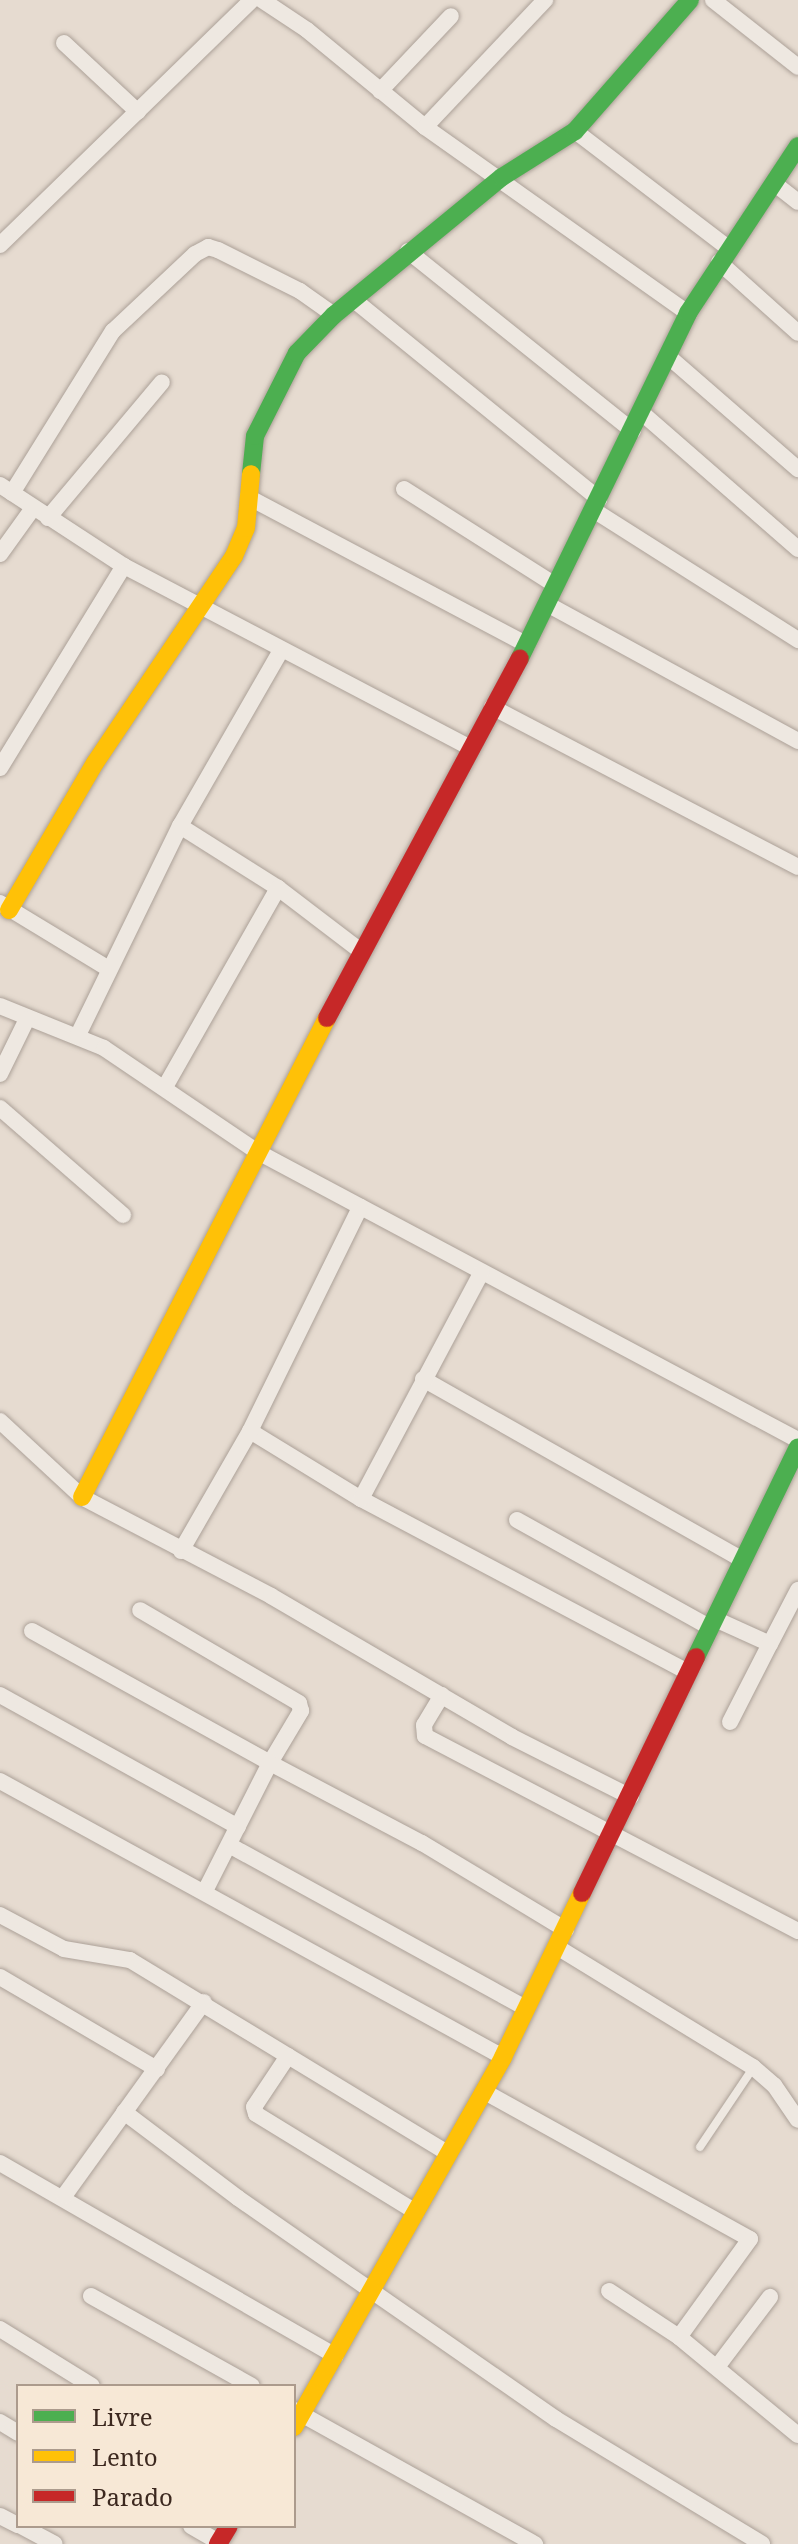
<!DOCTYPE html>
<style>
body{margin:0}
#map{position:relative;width:798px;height:2544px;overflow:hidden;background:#e6dbd0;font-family:"Noto Serif",serif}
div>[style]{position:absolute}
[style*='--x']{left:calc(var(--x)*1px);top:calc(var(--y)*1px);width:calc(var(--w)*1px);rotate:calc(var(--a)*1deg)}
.roads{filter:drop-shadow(0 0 2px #aca198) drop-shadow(0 0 2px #aca198)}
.lane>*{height:8px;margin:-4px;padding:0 4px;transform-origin:4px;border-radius:4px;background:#eee8e1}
.street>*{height:16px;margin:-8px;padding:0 8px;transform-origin:8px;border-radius:8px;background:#eee8e1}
.fast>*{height:18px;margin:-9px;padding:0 9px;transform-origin:9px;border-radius:9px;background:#4caf50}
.slow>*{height:18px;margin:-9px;padding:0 9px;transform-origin:9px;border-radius:9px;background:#ffc107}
.jam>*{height:18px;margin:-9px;padding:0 9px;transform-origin:9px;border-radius:9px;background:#c62828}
span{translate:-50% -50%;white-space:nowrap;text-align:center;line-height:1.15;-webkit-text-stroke:6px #f7e8d6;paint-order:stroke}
.legend{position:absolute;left:16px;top:2384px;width:280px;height:144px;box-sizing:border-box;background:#f7e8d6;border:2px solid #ac9b8d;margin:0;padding:10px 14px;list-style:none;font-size:24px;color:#3c281f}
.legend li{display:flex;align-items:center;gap:16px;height:40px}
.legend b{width:40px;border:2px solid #ac9b8d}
</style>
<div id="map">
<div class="roads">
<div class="lane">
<i style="--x:700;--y:2147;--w:95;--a:-56.1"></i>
</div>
<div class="street">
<i style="--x:262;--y:0;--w:54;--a:33.7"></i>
<i style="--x:307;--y:30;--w:153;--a:39.4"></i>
<i style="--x:425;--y:127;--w:322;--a:35.3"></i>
<i style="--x:713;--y:0;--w:108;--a:38.2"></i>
<i style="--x:64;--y:43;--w:101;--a:43"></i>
<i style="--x:380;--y:91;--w:103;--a:-46.6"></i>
<i style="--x:425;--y:127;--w:175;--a:-46.6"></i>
<i style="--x:575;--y:131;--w:193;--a:37.4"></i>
<i style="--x:775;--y:184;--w:29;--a:38"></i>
<i style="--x:0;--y:245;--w:351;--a:-44.2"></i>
<i style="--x:408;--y:251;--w:288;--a:38.7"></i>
<i style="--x:719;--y:262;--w:106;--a:41.9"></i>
<i style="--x:354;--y:300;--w:316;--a:39.1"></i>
<i style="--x:669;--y:357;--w:171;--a:41"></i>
<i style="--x:642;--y:413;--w:207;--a:41.1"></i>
<i style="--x:0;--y:485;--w:148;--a:33.2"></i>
<i style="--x:124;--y:566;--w:390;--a:27.7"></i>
<i style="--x:404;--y:489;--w:179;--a:32.4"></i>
<i style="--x:12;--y:493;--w:191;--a:-58.1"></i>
<i style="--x:113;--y:331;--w:112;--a:-43.2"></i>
<i style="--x:195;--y:254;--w:15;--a:-28"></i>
<i style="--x:208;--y:247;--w:10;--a:17"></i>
<i style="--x:218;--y:250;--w:92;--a:26.6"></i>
<i style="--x:300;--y:291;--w:42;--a:35.2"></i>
<i style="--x:248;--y:497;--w:316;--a:27.9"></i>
<i style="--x:595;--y:511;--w:241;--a:32.4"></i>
<i style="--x:48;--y:518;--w:177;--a:-50"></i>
<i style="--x:0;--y:554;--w:57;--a:-54.3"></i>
<i style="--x:547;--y:604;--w:286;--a:28.6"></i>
<i style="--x:492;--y:707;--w:345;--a:27.6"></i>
<i style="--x:0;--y:768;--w:237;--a:-58.5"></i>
<i style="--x:180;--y:826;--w:116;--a:32.3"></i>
<i style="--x:278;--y:888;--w:106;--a:37.3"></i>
<i style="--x:0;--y:903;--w:127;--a:31.2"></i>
<i style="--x:0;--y:1006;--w:112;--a:22"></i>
<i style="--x:104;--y:1048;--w:184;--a:34.1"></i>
<i style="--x:256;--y:1151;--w:614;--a:28.07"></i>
<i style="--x:78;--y:1035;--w:233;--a:-64"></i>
<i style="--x:180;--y:826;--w:201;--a:-60.1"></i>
<i style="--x:0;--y:1074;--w:61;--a:-63.9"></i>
<i style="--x:165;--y:1087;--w:229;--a:-60.4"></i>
<i style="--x:0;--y:1108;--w:163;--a:41"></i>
<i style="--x:423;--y:1379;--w:368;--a:29.5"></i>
<i style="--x:0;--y:1421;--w:112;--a:42.8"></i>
<i style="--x:82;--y:1497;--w:213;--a:27.6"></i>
<i style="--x:271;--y:1596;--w:279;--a:30.3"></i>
<i style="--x:512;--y:1737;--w:133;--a:26.8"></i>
<i style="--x:250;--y:1431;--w:130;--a:31.5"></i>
<i style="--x:361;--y:1499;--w:371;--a:27.9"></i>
<i style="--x:361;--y:1499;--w:256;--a:-62"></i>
<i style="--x:517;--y:1520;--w:222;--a:29.1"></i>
<i style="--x:181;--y:1551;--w:138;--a:-60.1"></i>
<i style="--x:250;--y:1431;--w:250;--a:-63.8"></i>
<i style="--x:715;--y:1619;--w:60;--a:24.4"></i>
<i style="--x:770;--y:1644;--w:61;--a:-62.6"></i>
<i style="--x:32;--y:1631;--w:272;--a:29"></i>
<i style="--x:270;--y:1763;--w:61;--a:-59.2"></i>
<i style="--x:301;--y:1711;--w:8;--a:-104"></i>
<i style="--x:299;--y:1703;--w:184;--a:-149.7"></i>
<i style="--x:0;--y:1695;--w:272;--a:29"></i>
<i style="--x:442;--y:1695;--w:35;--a:121"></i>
<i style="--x:424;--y:1725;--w:11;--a:85"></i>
<i style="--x:425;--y:1736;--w:421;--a:27.6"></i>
<i style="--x:730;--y:1722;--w:88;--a:-62.9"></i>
<i style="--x:0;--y:1781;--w:574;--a:28.75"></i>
<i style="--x:229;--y:1845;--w:339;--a:28.8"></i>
<i style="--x:205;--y:1891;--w:144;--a:-63.1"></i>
<i style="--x:270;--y:1763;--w:172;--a:27.8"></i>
<i style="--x:422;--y:1843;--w:168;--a:31.1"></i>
<i style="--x:0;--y:1915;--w:72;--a:28"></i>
<i style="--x:64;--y:1949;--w:67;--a:9.5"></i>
<i style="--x:130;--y:1960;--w:373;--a:31.3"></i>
<i style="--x:557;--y:1947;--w:230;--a:31.5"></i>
<i style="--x:753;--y:2067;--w:28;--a:41"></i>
<i style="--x:774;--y:2085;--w:42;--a:55.6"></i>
<i style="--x:0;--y:1977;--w:182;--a:30.4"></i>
<i style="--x:288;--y:2056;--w:61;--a:123.7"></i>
<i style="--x:254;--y:2107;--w:7;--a:74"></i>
<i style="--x:256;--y:2114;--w:188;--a:31.5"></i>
<i style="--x:485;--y:2092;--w:303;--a:29"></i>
<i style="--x:750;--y:2239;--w:121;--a:125.9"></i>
<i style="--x:124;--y:2112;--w:143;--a:37"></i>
<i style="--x:238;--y:2198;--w:387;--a:34.8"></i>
<i style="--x:556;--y:2419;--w:241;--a:31.2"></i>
<i style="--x:0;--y:2163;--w:387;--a:29.9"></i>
<i style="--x:64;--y:2196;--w:239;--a:-54.2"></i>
<i style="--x:609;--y:2291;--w:84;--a:33.3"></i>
<i style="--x:679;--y:2337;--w:154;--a:39.5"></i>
<i style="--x:91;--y:2296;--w:184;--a:29.2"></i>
<i style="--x:0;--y:2329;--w:108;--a:31.8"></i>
<i style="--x:717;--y:2367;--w:88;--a:-52.9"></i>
<i style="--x:294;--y:2410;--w:276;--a:29.1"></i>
<i style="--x:0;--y:2422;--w:21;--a:31"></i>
<i style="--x:0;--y:2516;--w:20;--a:27"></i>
<i style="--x:21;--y:2526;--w:38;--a:28"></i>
<i style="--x:191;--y:2526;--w:32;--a:30"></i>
</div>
<div class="fast">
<i style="--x:251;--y:474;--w:38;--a:-84"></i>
<i style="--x:255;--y:436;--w:93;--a:-63.2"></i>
<i style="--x:297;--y:353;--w:53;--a:-45.8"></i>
<i style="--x:334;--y:315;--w:217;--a:-39.4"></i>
<i style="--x:502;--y:177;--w:86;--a:-32.2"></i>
<i style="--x:575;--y:131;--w:174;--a:-48.7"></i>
<i style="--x:520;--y:658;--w:384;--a:-64"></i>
<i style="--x:688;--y:313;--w:200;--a:-56.6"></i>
<i style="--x:696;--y:1657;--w:233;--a:-64.1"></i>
</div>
<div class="slow">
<i style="--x:9;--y:910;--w:170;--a:-59.7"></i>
<i style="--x:95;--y:763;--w:249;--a:-56.1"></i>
<i style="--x:234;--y:556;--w:30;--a:-67"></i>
<i style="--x:246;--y:528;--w:54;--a:-84.7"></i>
<i style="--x:82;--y:1497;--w:538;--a:-62.91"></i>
<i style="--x:294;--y:2427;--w:425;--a:-60.5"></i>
<i style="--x:503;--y:2057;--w:182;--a:-64.3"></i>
</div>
<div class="jam">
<i style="--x:327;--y:1018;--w:408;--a:-61.8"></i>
<i style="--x:582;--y:1893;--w:262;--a:-64.2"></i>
<i style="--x:218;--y:2544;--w:21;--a:-59"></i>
</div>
</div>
<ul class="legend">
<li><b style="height:10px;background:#4caf50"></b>Livre</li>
<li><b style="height:10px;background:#ffc107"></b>Lento</li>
<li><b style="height:10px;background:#c62828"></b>Parado</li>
</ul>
</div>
